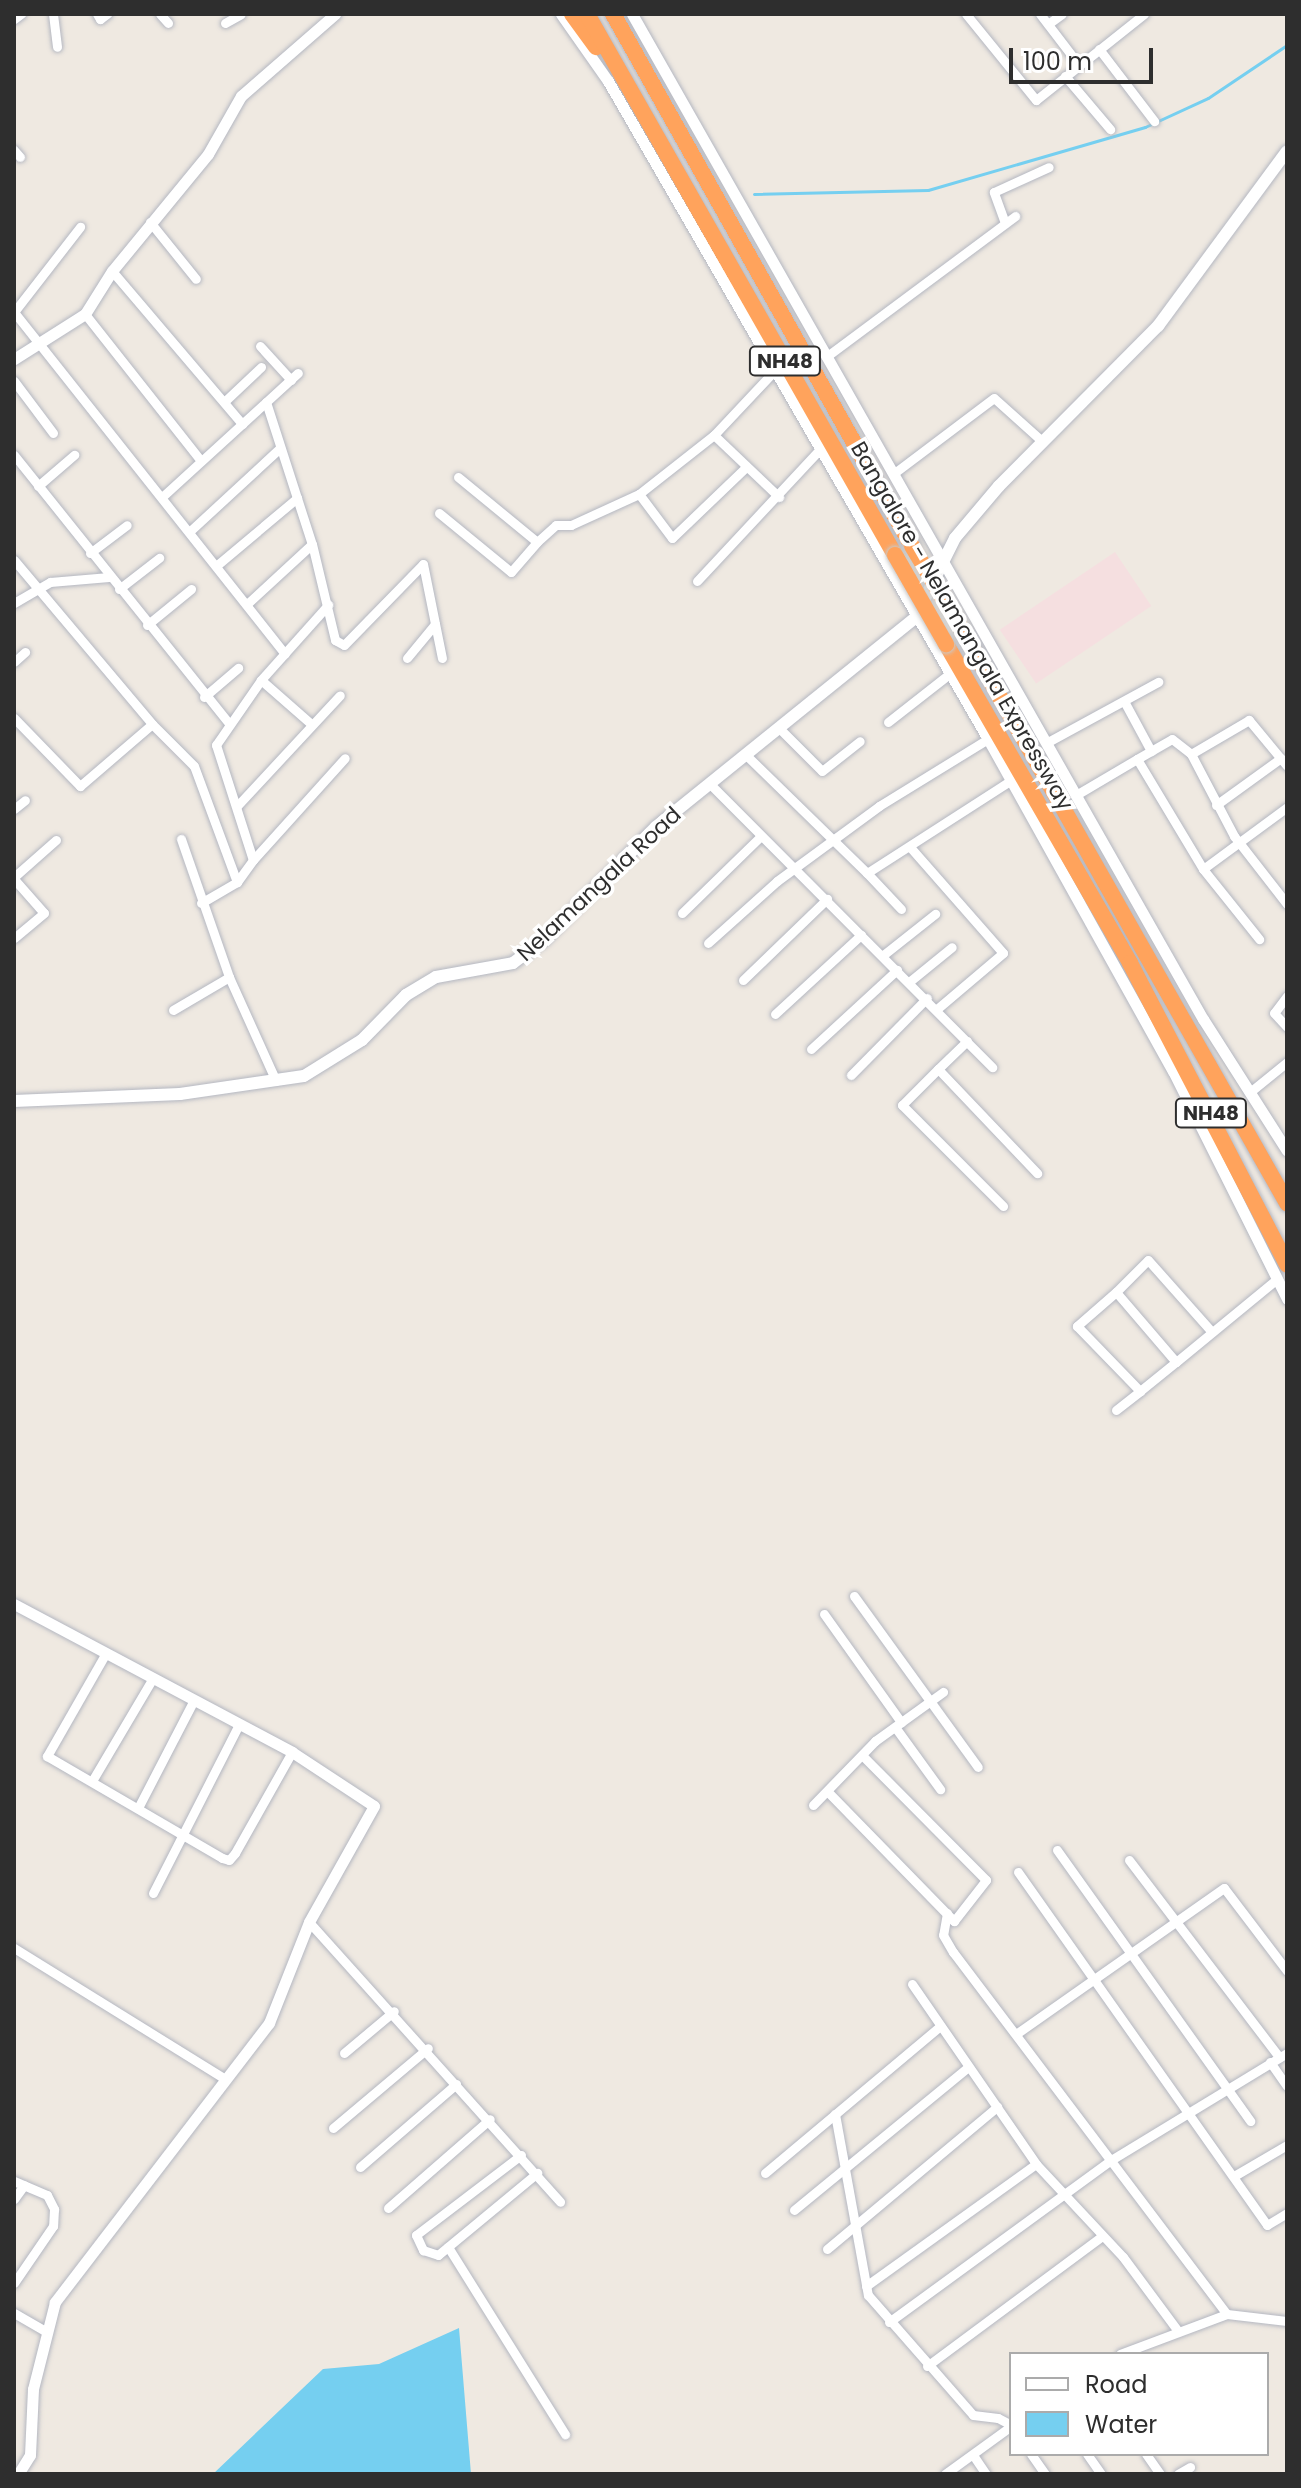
<!DOCTYPE html>
<style>
body{margin:0}
#map{position:relative;width:1301px;height:2488px;overflow:hidden;background:#efe9e1;font-family:Poppins,sans-serif}
div>[style]{position:absolute}
[style*='--x']{left:calc(var(--x)*1px);top:calc(var(--y)*1px);width:calc(var(--w)*1px);rotate:calc(var(--a)*1deg)}
.medical>*{inset:0;background:#f5dfe0;transform-origin:0 0}
.water>*{inset:0;background:#75cff0}
.stream>*{height:3px;margin:-1.5px;padding:0 1.5px;transform-origin:1.5px;border-radius:1.5px;background:#75cff0}
.roads{filter:drop-shadow(0 0 2px #b4b7c1) drop-shadow(0 0 2px #b4b7c1)}
.minor>*{height:9px;margin:-4.5px;padding:0 4.5px;transform-origin:4.5px;border-radius:4.5px;background:#fff}
.tertiary>*{height:11px;margin:-5.5px;padding:0 5.5px;transform-origin:5.5px;border-radius:5.5px;background:#fff}
.secondary>*{height:12px;margin:-6px;padding:0 6px;transform-origin:6px;border-radius:6px;background:#fff}
.motorway>*{height:16px;margin:-8px;padding:0 8px;transform-origin:8px;border-radius:8px;background:#ffa35c}
.bridges{filter:drop-shadow(0 0 2px #c9c9c9) drop-shadow(0 0 2px #c9c9c9)}
.motorway-bridge>*{height:16px;margin:-8px;padding:0 8px;transform-origin:8px;border-radius:8px;background:#ffa35c}
span{translate:-50% -50%;white-space:nowrap;text-align:center;line-height:1.15;-webkit-text-stroke:7px #fff;paint-order:stroke}
.shield-label span{padding:2px 6px;background:#fff;border:2px solid;border-radius:6px;-webkit-text-stroke-width:0}
.shield-label{font-size:20px;color:#2e2e2e;font-weight:700}
.street-label{font-size:22px;color:#2e2e2e}
.frame{position:absolute;inset:0;border:16px solid #2e2e2e;pointer-events:none}
.legend{position:absolute;left:1009px;top:2352px;width:260px;height:104px;box-sizing:border-box;background:#fff;border:2px solid #ababab;margin:0;padding:10px 14px;list-style:none;font-size:24px;color:#2e2e2e}
.legend li{display:flex;align-items:center;gap:16px;height:40px}
.legend b{width:40px;border:2px solid #ababab}
.scale{position:absolute;left:1009px;top:48px;width:144px;height:36px;box-sizing:border-box;border:4px solid #2e2e2e;border-top:0;padding-left:10px;font-size:24px;line-height:28px;white-space:nowrap;color:#2e2e2e;-webkit-text-stroke:6px #fff;paint-order:stroke}
</style>
<div id="map">
<div class="medical">
<i style="left:1115px;top:552px;width:65px;height:139px;rotate:56deg"></i>
</div>
<div class="water">
<i style="clip-path:polygon(459px 2328px,471px 2474px,213px 2474px,323px 2369px,379px 2364px)"></i>
</div>
<div class="stream">
<i style="--x:754;--y:194;--w:174;--a:-1.3"></i>
<i style="--x:928;--y:190;--w:226;--a:-16.2"></i>
<i style="--x:1145;--y:127;--w:69;--a:-24.7"></i>
<i style="--x:1208;--y:98;--w:95;--a:-33.9"></i>
</div>
<div class="roads">
<div class="minor">
<i style="--x:53;--y:14;--w:33;--a:83"></i>
<i style="--x:97;--y:14;--w:6;--a:59"></i>
<i style="--x:100;--y:19;--w:9;--a:-36"></i>
<i style="--x:160;--y:14;--w:12;--a:48"></i>
<i style="--x:966;--y:14;--w:111;--a:50.9"></i>
<i style="--x:1036;--y:100;--w:138;--a:-38.5"></i>
<i style="--x:1040;--y:14;--w:64;--a:52.6"></i>
<i style="--x:14;--y:19;--w:9;--a:-36"></i>
<i style="--x:225;--y:23;--w:18;--a:-29"></i>
<i style="--x:1048;--y:24;--w:17;--a:-36"></i>
<i style="--x:1099;--y:49;--w:91;--a:52.6"></i>
<i style="--x:1065;--y:76;--w:70;--a:49.7"></i>
<i style="--x:14;--y:150;--w:9;--a:49"></i>
<i style="--x:150;--y:222;--w:73;--a:51.1"></i>
<i style="--x:1005;--y:223;--w:33;--a:-110"></i>
<i style="--x:994;--y:192;--w:60;--a:-24.4"></i>
<i style="--x:112;--y:271;--w:201;--a:49.6"></i>
<i style="--x:14;--y:312;--w:436;--a:51.6"></i>
<i style="--x:14;--y:312;--w:108;--a:-52.2"></i>
<i style="--x:85;--y:314;--w:187;--a:51.7"></i>
<i style="--x:260;--y:346;--w:46;--a:47.6"></i>
<i style="--x:826;--y:357;--w:236;--a:-36.7"></i>
<i style="--x:14;--y:381;--w:65;--a:53.1"></i>
<i style="--x:224;--y:402;--w:51;--a:-43.4"></i>
<i style="--x:266;--y:402;--w:149;--a:72.1"></i>
<i style="--x:312;--y:544;--w:99;--a:76.5"></i>
<i style="--x:335;--y:640;--w:10;--a:29"></i>
<i style="--x:344;--y:645;--w:113;--a:-45.7"></i>
<i style="--x:423;--y:564;--w:96;--a:78.6"></i>
<i style="--x:714;--y:435;--w:90;--a:43.6"></i>
<i style="--x:14;--y:455;--w:344;--a:51.3"></i>
<i style="--x:893;--y:474;--w:126;--a:-37"></i>
<i style="--x:994;--y:398;--w:66;--a:41.9"></i>
<i style="--x:458;--y:477;--w:102;--a:39.4"></i>
<i style="--x:537;--y:542;--w:25;--a:-42"></i>
<i style="--x:556;--y:525;--w:15;--a:0"></i>
<i style="--x:571;--y:525;--w:75;--a:-24.5"></i>
<i style="--x:639;--y:494;--w:95;--a:-38.2"></i>
<i style="--x:714;--y:435;--w:88;--a:-46.8"></i>
<i style="--x:38;--y:486;--w:48;--a:-40.7"></i>
<i style="--x:639;--y:494;--w:55;--a:53.1"></i>
<i style="--x:672;--y:538;--w:103;--a:-43.8"></i>
<i style="--x:162;--y:497;--w:184;--a:-42.4"></i>
<i style="--x:439;--y:513;--w:93;--a:39.3"></i>
<i style="--x:511;--y:572;--w:40;--a:-49"></i>
<i style="--x:189;--y:532;--w:124;--a:-42.7"></i>
<i style="--x:90;--y:553;--w:46;--a:-37.1"></i>
<i style="--x:14;--y:560;--w:214;--a:49.9"></i>
<i style="--x:152;--y:724;--w:59;--a:45"></i>
<i style="--x:194;--y:766;--w:124;--a:69.7"></i>
<i style="--x:216;--y:566;--w:106;--a:-40"></i>
<i style="--x:697;--y:581;--w:179;--a:-47"></i>
<i style="--x:119;--y:589;--w:51;--a:-37.8"></i>
<i style="--x:14;--y:603;--w:42;--a:-30.3"></i>
<i style="--x:50;--y:582;--w:59;--a:-4.8"></i>
<i style="--x:247;--y:604;--w:88;--a:-42.7"></i>
<i style="--x:147;--y:625;--w:57;--a:-39.3"></i>
<i style="--x:407;--y:658;--w:44;--a:-50.5"></i>
<i style="--x:14;--y:662;--w:15;--a:-42"></i>
<i style="--x:261;--y:680;--w:67;--a:41.3"></i>
<i style="--x:204;--y:697;--w:45;--a:-40.5"></i>
<i style="--x:1124;--y:701;--w:57;--a:61.6"></i>
<i style="--x:14;--y:718;--w:95;--a:45.9"></i>
<i style="--x:80;--y:786;--w:95;--a:-40.7"></i>
<i style="--x:888;--y:722;--w:76;--a:-38.1"></i>
<i style="--x:780;--y:729;--w:59;--a:45"></i>
<i style="--x:822;--y:771;--w:48;--a:-38.3"></i>
<i style="--x:1046;--y:743;--w:128;--a:-28.6"></i>
<i style="--x:746;--y:755;--w:169;--a:44.3"></i>
<i style="--x:1137;--y:759;--w:40;--a:-29.7"></i>
<i style="--x:1172;--y:739;--w:24;--a:38"></i>
<i style="--x:1287;--y:766;--w:60;--a:-129.6"></i>
<i style="--x:1249;--y:720;--w:67;--a:149.6"></i>
<i style="--x:1191;--y:754;--w:93;--a:62.3"></i>
<i style="--x:1234;--y:836;--w:86;--a:52.1"></i>
<i style="--x:710;--y:784;--w:400;--a:45.1"></i>
<i style="--x:1076;--y:795;--w:71;--a:-30.5"></i>
<i style="--x:1137;--y:759;--w:128;--a:59"></i>
<i style="--x:1203;--y:869;--w:90;--a:51.3"></i>
<i style="--x:1216;--y:805;--w:80;--a:-35.9"></i>
<i style="--x:237;--y:806;--w:151;--a:-47.1"></i>
<i style="--x:14;--y:809;--w:14;--a:-39"></i>
<i style="--x:181;--y:839;--w:146;--a:70.8"></i>
<i style="--x:229;--y:977;--w:114;--a:65.7"></i>
<i style="--x:910;--y:847;--w:141;--a:48.7"></i>
<i style="--x:1003;--y:953;--w:87;--a:139.7"></i>
<i style="--x:253;--y:860;--w:137;--a:-48"></i>
<i style="--x:1203;--y:869;--w:104;--a:-36.4"></i>
<i style="--x:14;--y:877;--w:56;--a:-41.4"></i>
<i style="--x:14;--y:879;--w:45;--a:48.6"></i>
<i style="--x:44;--y:913;--w:39;--a:140"></i>
<i style="--x:201;--y:903;--w:42;--a:-30.3"></i>
<i style="--x:237;--y:882;--w:27;--a:-54"></i>
<i style="--x:253;--y:860;--w:121;--a:-107.8"></i>
<i style="--x:216;--y:745;--w:79;--a:-55.3"></i>
<i style="--x:261;--y:680;--w:101;--a:-48.2"></i>
<i style="--x:901;--y:909;--w:50;--a:-133.4"></i>
<i style="--x:867;--y:873;--w:170;--a:-32.8"></i>
<i style="--x:682;--y:913;--w:109;--a:-44.3"></i>
<i style="--x:708;--y:943;--w:93;--a:-41.9"></i>
<i style="--x:777;--y:881;--w:127;--a:-36.3"></i>
<i style="--x:879;--y:806;--w:128;--a:-31.6"></i>
<i style="--x:882;--y:956;--w:68;--a:-38.4"></i>
<i style="--x:743;--y:980;--w:117;--a:-44"></i>
<i style="--x:909;--y:982;--w:55;--a:-39.1"></i>
<i style="--x:1287;--y:996;--w:21;--a:127"></i>
<i style="--x:1274;--y:1013;--w:19;--a:47"></i>
<i style="--x:173;--y:1010;--w:65;--a:-30.5"></i>
<i style="--x:775;--y:1014;--w:117;--a:-42.6"></i>
<i style="--x:967;--y:1041;--w:40;--a:136"></i>
<i style="--x:938;--y:1069;--w:144;--a:46.4"></i>
<i style="--x:811;--y:1049;--w:117;--a:-42.6"></i>
<i style="--x:938;--y:1069;--w:51;--a:135"></i>
<i style="--x:902;--y:1105;--w:143;--a:45"></i>
<i style="--x:851;--y:1075;--w:108;--a:-45.4"></i>
<i style="--x:1250;--y:1092;--w:48;--a:-39"></i>
<i style="--x:1116;--y:1292;--w:45;--a:-45"></i>
<i style="--x:1148;--y:1260;--w:96;--a:48.4"></i>
<i style="--x:1176;--y:1362;--w:92;--a:-130.6"></i>
<i style="--x:1116;--y:1292;--w:52;--a:138.9"></i>
<i style="--x:1077;--y:1326;--w:91;--a:45.9"></i>
<i style="--x:1140;--y:1391;--w:46;--a:-38.9"></i>
<i style="--x:1176;--y:1362;--w:131;--a:-39.4"></i>
<i style="--x:1116;--y:1410;--w:31;--a:-38"></i>
<i style="--x:854;--y:1596;--w:211;--a:54.1"></i>
<i style="--x:824;--y:1614;--w:133;--a:54.5"></i>
<i style="--x:106;--y:1653;--w:119;--a:119.8"></i>
<i style="--x:47;--y:1756;--w:203;--a:30.2"></i>
<i style="--x:222;--y:1858;--w:7;--a:16"></i>
<i style="--x:229;--y:1860;--w:9;--a:-49"></i>
<i style="--x:235;--y:1853;--w:116;--a:-60.6"></i>
<i style="--x:895;--y:1727;--w:77;--a:54"></i>
<i style="--x:92;--y:1781;--w:120;--a:-59.4"></i>
<i style="--x:827;--y:1791;--w:182;--a:45.7"></i>
<i style="--x:954;--y:1921;--w:52;--a:-52"></i>
<i style="--x:986;--y:1880;--w:176;--a:-134.8"></i>
<i style="--x:813;--y:1805;--w:89;--a:-45.9"></i>
<i style="--x:875;--y:1741;--w:84;--a:-35.8"></i>
<i style="--x:138;--y:1808;--w:122;--a:-62.6"></i>
<i style="--x:1057;--y:1850;--w:333;--a:54.5"></i>
<i style="--x:1129;--y:1860;--w:248;--a:52.7"></i>
<i style="--x:1018;--y:1872;--w:432;--a:54.8"></i>
<i style="--x:1267;--y:2225;--w:23;--a:-31"></i>
<i style="--x:153;--y:1893;--w:190;--a:-63"></i>
<i style="--x:947;--y:1913;--w:22;--a:100"></i>
<i style="--x:943;--y:1935;--w:20;--a:60"></i>
<i style="--x:953;--y:1952;--w:454;--a:52.9"></i>
<i style="--x:309;--y:1922;--w:376;--a:48.1"></i>
<i style="--x:14;--y:1948;--w:248;--a:31.8"></i>
<i style="--x:912;--y:1984;--w:219;--a:55.4"></i>
<i style="--x:1036;--y:2164;--w:127;--a:46.9"></i>
<i style="--x:1123;--y:2257;--w:92;--a:53.4"></i>
<i style="--x:1016;--y:2034;--w:254;--a:-35.1"></i>
<i style="--x:1224;--y:1888;--w:104;--a:52.8"></i>
<i style="--x:344;--y:2053;--w:65;--a:-40"></i>
<i style="--x:1270;--y:2062;--w:29;--a:55"></i>
<i style="--x:835;--y:2114;--w:184;--a:79.7"></i>
<i style="--x:868;--y:2295;--w:159;--a:48.8"></i>
<i style="--x:973;--y:2415;--w:25;--a:7"></i>
<i style="--x:998;--y:2418;--w:15;--a:28"></i>
<i style="--x:333;--y:2128;--w:124;--a:-40.1"></i>
<i style="--x:521;--y:2155;--w:132;--a:142.7"></i>
<i style="--x:416;--y:2235;--w:17;--a:65"></i>
<i style="--x:423;--y:2250;--w:16;--a:18"></i>
<i style="--x:438;--y:2255;--w:129;--a:-39.6"></i>
<i style="--x:360;--y:2167;--w:127;--a:-40.8"></i>
<i style="--x:765;--y:2173;--w:227;--a:-40"></i>
<i style="--x:1234;--y:2176;--w:61;--a:-30.3"></i>
<i style="--x:14;--y:2181;--w:36;--a:23"></i>
<i style="--x:47;--y:2195;--w:16;--a:63"></i>
<i style="--x:54;--y:2209;--w:17;--a:93"></i>
<i style="--x:53;--y:2226;--w:69;--a:124.4"></i>
<i style="--x:14;--y:2199;--w:17;--a:-54"></i>
<i style="--x:388;--y:2208;--w:135;--a:-41.1"></i>
<i style="--x:794;--y:2210;--w:225;--a:-39.4"></i>
<i style="--x:448;--y:2247;--w:221;--a:58"></i>
<i style="--x:827;--y:2249;--w:222;--a:-39.9"></i>
<i style="--x:866;--y:2286;--w:209;--a:-35.7"></i>
<i style="--x:14;--y:2313;--w:39;--a:30"></i>
<i style="--x:889;--y:2322;--w:275;--a:-36.1"></i>
<i style="--x:1111;--y:2160;--w:206;--a:-31.3"></i>
<i style="--x:1120;--y:2354;--w:114;--a:-20.5"></i>
<i style="--x:1227;--y:2314;--w:60;--a:6.7"></i>
<i style="--x:927;--y:2366;--w:218;--a:-36.6"></i>
<i style="--x:1031;--y:2454;--w:24;--a:55"></i>
<i style="--x:1087;--y:2454;--w:24;--a:55"></i>
<i style="--x:1146;--y:2454;--w:24;--a:55"></i>
<i style="--x:973;--y:2455;--w:23;--a:56"></i>
<i style="--x:945;--y:2474;--w:82;--a:-36"></i>
<i style="--x:1178;--y:2474;--w:14;--a:-30"></i>
</div>
<div class="tertiary">
<i style="--x:561;--y:14;--w:82;--a:55"></i>
<i style="--x:608;--y:81;--w:760;--a:59.99"></i>
<i style="--x:988;--y:739;--w:380;--a:60.9"></i>
<i style="--x:1173;--y:1071;--w:255;--a:63.4"></i>
<i style="--x:632;--y:14;--w:1156;--a:60.4"></i>
<i style="--x:1203;--y:1019;--w:156;--a:57.5"></i>
<i style="--x:14;--y:359;--w:84;--a:-32.4"></i>
<i style="--x:85;--y:314;--w:51;--a:-57.9"></i>
<i style="--x:112;--y:271;--w:151;--a:-50.6"></i>
<i style="--x:208;--y:154;--w:67;--a:-60.4"></i>
<i style="--x:241;--y:96;--w:125;--a:-41.1"></i>
<i style="--x:14;--y:1604;--w:315;--a:28"></i>
<i style="--x:292;--y:1752;--w:98;--a:33.4"></i>
<i style="--x:374;--y:1806;--w:133;--a:119.3"></i>
<i style="--x:309;--y:1922;--w:109;--a:111.6"></i>
<i style="--x:269;--y:2023;--w:352;--a:127.5"></i>
<i style="--x:55;--y:2302;--w:90;--a:104.2"></i>
<i style="--x:33;--y:2389;--w:66;--a:92.6"></i>
<i style="--x:30;--y:2455;--w:22;--a:122"></i>
</div>
<div class="secondary">
<i style="--x:14;--y:1101;--w:166;--a:-2.4"></i>
<i style="--x:180;--y:1094;--w:125;--a:-8.3"></i>
<i style="--x:304;--y:1076;--w:68;--a:-31.8"></i>
<i style="--x:362;--y:1040;--w:63;--a:-45.6"></i>
<i style="--x:406;--y:995;--w:35;--a:-31"></i>
<i style="--x:436;--y:977;--w:78;--a:-10.3"></i>
<i style="--x:513;--y:963;--w:39;--a:-37"></i>
<i style="--x:544;--y:940;--w:159;--a:-45.3"></i>
<i style="--x:656;--y:827;--w:333;--a:-38.9"></i>
<i style="--x:915;--y:618;--w:89;--a:-63.4"></i>
<i style="--x:955;--y:538;--w:68;--a:-49.8"></i>
<i style="--x:999;--y:486;--w:226;--a:-45.2"></i>
<i style="--x:1158;--y:326;--w:217;--a:-53.6"></i>
</div>
<div class="motorway">
<i style="--x:572;--y:14;--w:41;--a:54"></i>
<i style="--x:587;--y:14;--w:623;--a:60.35"></i>
<i style="--x:613;--y:14;--w:610;--a:60.66"></i>
<i style="--x:963;--y:632;--w:657;--a:60.43"></i>
<i style="--x:946;--y:644;--w:368;--a:60"></i>
<i style="--x:1130;--y:963;--w:340;--a:62.5"></i>
</div>
</div>
<div class="bridges">
<div class="motorway-bridge">
<i style="--x:912;--y:546;--w:100;--a:59.3"></i>
<i style="--x:895;--y:555;--w:103;--a:60.2"></i>
</div>
</div>
<div class="shield-label">
<span style="left:785px;top:361px">NH48</span>
<span style="left:1211px;top:1113px">NH48</span>
</div>
<div class="street-label">
<span style="left:962px;top:626px;rotate:60deg">Bangalore - Nelamangala Expressway</span>
<span style="left:599px;top:884px;rotate:-43deg">Nelamangala Road</span>
</div>
<div class="frame"></div>
<ul class="legend">
<li><b style="height:10px;background:#fff"></b>Road</li>
<li><b style="height:22px;background:#75cff0"></b>Water</li>
</ul>
<div class="scale">100 m</div>
</div>
